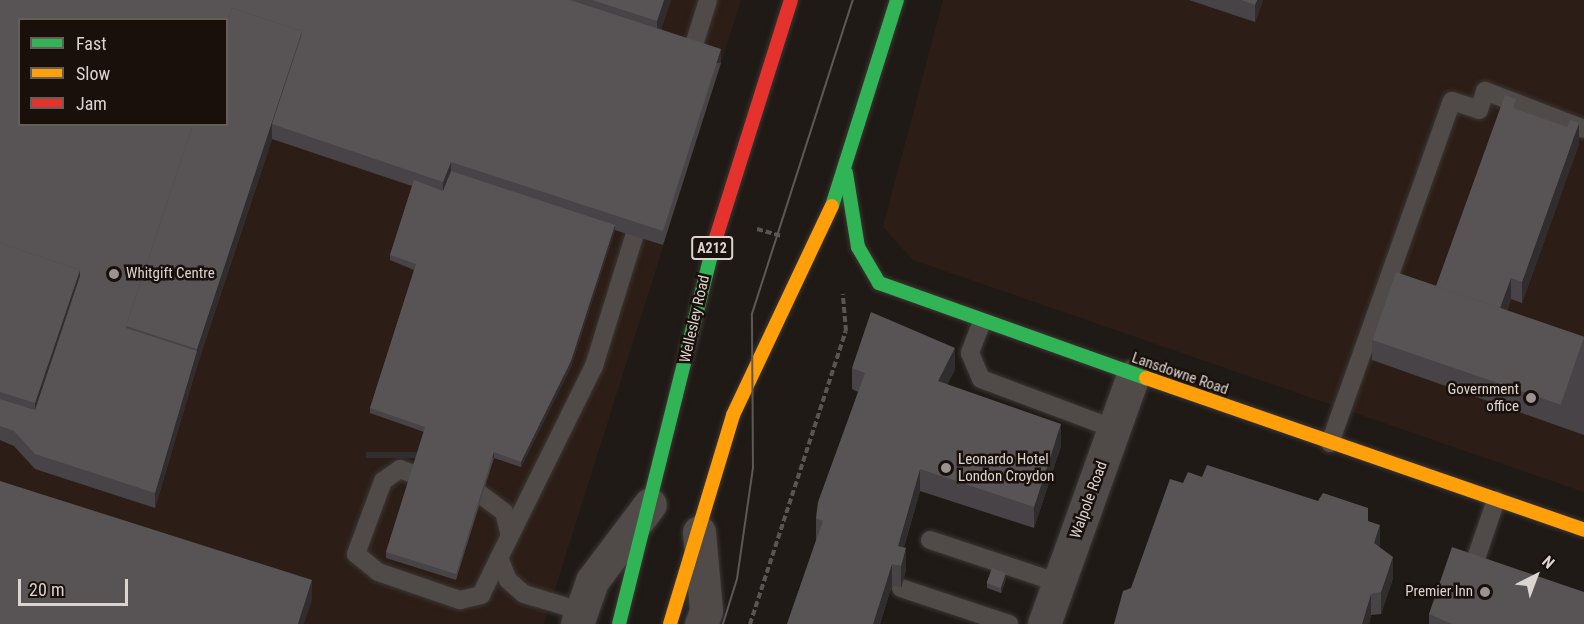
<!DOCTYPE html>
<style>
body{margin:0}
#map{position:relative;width:1584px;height:624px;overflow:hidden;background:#201a16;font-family:"Roboto Condensed",sans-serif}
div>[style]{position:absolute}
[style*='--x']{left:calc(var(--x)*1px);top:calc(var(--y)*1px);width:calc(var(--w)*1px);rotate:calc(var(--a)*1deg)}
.built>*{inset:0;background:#2c1e16}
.path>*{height:4px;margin-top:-2px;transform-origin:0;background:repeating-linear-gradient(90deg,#595552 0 6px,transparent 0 9px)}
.roads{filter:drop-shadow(0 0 2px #3b3634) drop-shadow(0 0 2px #3b3634)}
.lane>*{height:18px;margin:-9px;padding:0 9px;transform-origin:9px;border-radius:9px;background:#504b49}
.street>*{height:33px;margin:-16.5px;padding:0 16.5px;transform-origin:16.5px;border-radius:16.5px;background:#504b49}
.fast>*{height:14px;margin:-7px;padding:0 7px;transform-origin:7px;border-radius:7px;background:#30b455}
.slow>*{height:14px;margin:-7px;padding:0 7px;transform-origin:7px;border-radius:7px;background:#ff9f0a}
.jam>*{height:14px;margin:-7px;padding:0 7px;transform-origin:7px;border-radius:7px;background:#e5322d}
.tram>*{height:1.5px;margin:-0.75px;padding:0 0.75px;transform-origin:0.75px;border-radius:0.75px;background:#5c5856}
.wall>*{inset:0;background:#484346}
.shaded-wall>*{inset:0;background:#312c2d;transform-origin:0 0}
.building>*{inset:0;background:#585355;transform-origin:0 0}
.dots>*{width:16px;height:16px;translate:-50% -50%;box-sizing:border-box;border:3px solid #19100b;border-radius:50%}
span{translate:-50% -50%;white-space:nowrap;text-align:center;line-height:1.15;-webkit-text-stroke:5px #19100b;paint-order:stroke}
.shield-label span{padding:2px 4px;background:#19100b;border:2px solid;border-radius:4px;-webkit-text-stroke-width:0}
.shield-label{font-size:14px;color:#dcd4d1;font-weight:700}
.poi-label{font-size:15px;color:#dcd4d1}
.left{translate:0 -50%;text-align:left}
.right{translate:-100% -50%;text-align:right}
.street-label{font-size:15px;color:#dcd4d1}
.legend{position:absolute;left:18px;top:18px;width:210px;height:108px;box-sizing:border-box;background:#19100b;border:2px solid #675e5a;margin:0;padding:8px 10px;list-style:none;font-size:18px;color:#dcd4d1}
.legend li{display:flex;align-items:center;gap:12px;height:30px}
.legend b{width:30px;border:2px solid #675e5a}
.north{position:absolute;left:1506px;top:546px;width:60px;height:60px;-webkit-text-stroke:4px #19100b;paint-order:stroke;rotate:42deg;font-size:16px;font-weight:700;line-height:24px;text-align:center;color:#dcd4d1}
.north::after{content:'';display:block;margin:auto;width:21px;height:27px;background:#dcd4d1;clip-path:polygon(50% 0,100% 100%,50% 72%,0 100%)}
.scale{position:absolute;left:18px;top:579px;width:110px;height:27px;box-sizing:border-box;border:3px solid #dcd4d1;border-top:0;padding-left:8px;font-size:18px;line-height:21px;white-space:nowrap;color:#dcd4d1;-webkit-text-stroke:4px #19100b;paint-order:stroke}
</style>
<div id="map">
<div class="built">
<i style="clip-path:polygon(evenodd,0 0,741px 0,544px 624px,0 624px,0 0,20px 20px,226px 20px,226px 124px,20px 124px,20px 20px)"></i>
<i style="clip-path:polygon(943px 0,1584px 0,1584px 492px,913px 260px,883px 227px)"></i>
</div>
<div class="path">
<i style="--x:757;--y:229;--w:26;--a:16"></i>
<i style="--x:750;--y:624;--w:308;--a:-71.9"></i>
<i style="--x:846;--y:331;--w:37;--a:-95"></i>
</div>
<div class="roads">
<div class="lane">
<i style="--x:688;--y:64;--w:67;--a:-72.6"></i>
<i style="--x:981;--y:324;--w:31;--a:111"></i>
<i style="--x:970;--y:353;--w:28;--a:67"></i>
<i style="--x:981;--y:379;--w:143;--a:20.5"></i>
<i style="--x:1330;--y:443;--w:363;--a:-70.4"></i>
<i style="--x:1452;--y:101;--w:28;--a:18"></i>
<i style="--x:1479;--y:110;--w:20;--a:-72"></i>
<i style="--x:1485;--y:91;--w:106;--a:21"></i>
<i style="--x:413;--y:474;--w:14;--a:-159"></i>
<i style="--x:400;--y:469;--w:21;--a:145"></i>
<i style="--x:383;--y:481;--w:78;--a:110.3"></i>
<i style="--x:356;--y:554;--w:28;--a:39"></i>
<i style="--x:378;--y:572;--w:87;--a:18.9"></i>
<i style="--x:460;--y:600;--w:22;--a:-13"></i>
<i style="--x:481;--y:595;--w:41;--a:-64.1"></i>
<i style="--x:480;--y:494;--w:30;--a:37"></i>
<i style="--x:504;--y:512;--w:21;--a:76"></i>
<i style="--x:930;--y:540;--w:136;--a:18.4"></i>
<i style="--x:1471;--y:573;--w:77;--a:-71.1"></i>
<i style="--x:901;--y:588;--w:114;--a:18.4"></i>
<i style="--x:581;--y:611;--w:59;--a:-163.4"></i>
<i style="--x:524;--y:594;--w:21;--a:-139"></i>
<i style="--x:508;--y:580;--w:24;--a:-112"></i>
<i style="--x:499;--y:558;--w:214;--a:-63.7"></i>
<i style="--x:594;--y:366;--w:159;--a:-72.8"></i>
</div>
<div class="street">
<i style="--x:699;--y:532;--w:79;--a:84.9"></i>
<i style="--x:706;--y:611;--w:14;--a:111"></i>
<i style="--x:577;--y:624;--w:46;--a:-70.8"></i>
<i style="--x:592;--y:581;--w:96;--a:-53"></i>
<i style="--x:1044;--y:624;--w:263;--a:-70.3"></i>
</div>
<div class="fast">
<i style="--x:846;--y:173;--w:75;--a:80.8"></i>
<i style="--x:858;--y:247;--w:42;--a:59.7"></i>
<i style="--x:879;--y:283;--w:283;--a:19.6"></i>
<i style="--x:832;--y:206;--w:216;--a:-72.5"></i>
<i style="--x:619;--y:624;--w:392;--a:-76"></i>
</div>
<div class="slow">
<i style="--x:1146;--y:378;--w:464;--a:19.1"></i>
<i style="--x:670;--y:624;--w:218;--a:-73.2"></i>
<i style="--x:733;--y:415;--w:231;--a:-64.7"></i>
</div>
<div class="jam">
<i style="--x:714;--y:244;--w:256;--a:-72.5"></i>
</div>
</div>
<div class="tram">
<i style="--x:723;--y:624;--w:47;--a:-72.7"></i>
<i style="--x:737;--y:579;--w:112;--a:-81.8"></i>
<i style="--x:753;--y:468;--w:154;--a:-90.4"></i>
<i style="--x:752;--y:314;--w:330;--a:-72.2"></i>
</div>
<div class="wall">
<i style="clip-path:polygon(0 0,671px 0,661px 29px,721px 63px,663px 245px,615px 230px,571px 367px,521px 467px,494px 458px,456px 580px,386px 558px,386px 552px,424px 432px,370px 413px,370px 408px,414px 270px,390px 260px,390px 255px,412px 186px,272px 139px,197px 366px,155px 508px,35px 469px,14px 446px,0 440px)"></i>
<i style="clip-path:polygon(1189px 0,1263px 0,1255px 22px)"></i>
<i style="clip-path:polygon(1516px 109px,1579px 144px,1522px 303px,1511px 299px,1507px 311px,1584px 338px,1584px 435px,1372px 360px,1372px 340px,1436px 286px)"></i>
<i style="clip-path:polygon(852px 368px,955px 369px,947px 385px,1061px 446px,1034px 528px,920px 491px,904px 547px,906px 570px,901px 588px,892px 585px,880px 624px,787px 624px,816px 540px,816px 518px,858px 392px,852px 389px)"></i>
<i style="clip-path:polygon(1202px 477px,1368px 521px,1393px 578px,1381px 614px,1371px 615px,1369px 624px,1114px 624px,1183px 483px)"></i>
<i style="clip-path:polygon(1006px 579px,1001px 593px,987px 588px,987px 583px)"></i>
<i style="clip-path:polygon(1429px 614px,1584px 624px,1429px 624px)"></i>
</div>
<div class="shaded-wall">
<i style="clip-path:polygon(664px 0,671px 0,657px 42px,657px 21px)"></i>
<i style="clip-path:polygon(1257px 0,1263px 0,1255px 22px,1255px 5px)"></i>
<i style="clip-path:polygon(302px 31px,272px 124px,272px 139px,197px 366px,155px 508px,155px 493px,197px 349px)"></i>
<i style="left:721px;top:49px;width:14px;height:191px;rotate:90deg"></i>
<i style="clip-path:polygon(1579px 123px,1579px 144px,1522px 303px,1522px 282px)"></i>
<i style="clip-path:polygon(451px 162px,451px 177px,443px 197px,443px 182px)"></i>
<i style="clip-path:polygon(615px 225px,615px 230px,571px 367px,521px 467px,521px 462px)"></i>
<i style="clip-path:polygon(80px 270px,80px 291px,35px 425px,35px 403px)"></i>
<i style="clip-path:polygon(1511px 278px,1511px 299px,1500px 330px,1500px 308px)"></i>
<i style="clip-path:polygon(955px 348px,955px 369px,938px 403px,938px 381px)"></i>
<i style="clip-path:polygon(1061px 424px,1061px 446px,1034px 528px,1034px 507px)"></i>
<i style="left:494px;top:452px;width:6px;height:128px;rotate:90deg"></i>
<i style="clip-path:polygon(920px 469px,920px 491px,898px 567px,898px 546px)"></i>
<i style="clip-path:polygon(1380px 525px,1380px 546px,1374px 564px,1374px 543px)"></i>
<i style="clip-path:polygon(906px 548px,906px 570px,901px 588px,901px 566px)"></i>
<i style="clip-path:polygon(1393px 557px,1393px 578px,1381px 614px,1381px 592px)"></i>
<i style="clip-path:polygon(892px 564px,892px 585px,880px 624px,873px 624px)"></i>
<i style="clip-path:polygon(1006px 573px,1006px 579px,1001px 593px,1001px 587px)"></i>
<i style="clip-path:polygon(312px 580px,312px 600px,304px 624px,298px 624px)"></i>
<i style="clip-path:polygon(1371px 594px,1371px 615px,1369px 624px,1362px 624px)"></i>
</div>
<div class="building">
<i style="clip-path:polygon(0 0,570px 0,721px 49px,663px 231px,451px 162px,443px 182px,272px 124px,302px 34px,302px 31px,232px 8px,226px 24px,226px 20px,20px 20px,20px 124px,193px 124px,126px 326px,126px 328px,197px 351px,155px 493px,35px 454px,14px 431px,0 426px,0 399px,35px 410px,80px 276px,80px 270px,0 243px)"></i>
<i style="clip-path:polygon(592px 0,664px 0,657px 21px)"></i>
<i style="clip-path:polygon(1241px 0,1257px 0,1255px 5px)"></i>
<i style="clip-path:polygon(232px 8px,302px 31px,197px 349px,126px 326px,193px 124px,226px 124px,226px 24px)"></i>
<i style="clip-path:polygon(1505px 95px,1516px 99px,1513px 108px,1567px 127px,1570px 120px,1579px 123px,1522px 282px,1511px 278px,1500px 308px,1436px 286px)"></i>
<i style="clip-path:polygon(451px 171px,615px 225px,571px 361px,521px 462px,494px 452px,456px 574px,386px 552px,425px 427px,370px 408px,416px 264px,390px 255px,414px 180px,443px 191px)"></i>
<i style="clip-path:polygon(0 243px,80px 270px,35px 403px,0 392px)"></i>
<i style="left:1396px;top:272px;width:199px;height:72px;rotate:19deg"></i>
<i style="clip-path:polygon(871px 312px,955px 348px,938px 381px,1061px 424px,1034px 507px,920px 469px,898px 546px,906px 548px,901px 566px,892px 564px,873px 624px,787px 624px,823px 521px,816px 518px,818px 502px,865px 373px,852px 368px)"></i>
<i style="clip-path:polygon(1207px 465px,1318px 501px,1323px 493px,1368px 508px,1368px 521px,1380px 525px,1374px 543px,1393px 557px,1381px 592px,1371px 594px,1362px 624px,1114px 624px,1123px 591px,1131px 588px,1170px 479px,1183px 483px,1188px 472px,1202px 477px)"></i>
<i style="clip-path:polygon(0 481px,312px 580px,298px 624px,0 624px)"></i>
<i style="clip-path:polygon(1452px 547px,1584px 592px,1584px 624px,1452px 624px,1429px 614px)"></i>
<i style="left:992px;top:568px;width:15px;height:16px;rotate:20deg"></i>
</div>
<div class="dots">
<i style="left:114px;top:274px;background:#9a9390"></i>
<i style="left:1531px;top:398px;background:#9a9390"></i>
<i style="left:946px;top:468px;background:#9a9390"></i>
<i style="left:1485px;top:592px;background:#9a9390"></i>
</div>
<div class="shield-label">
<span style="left:712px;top:248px">A212</span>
</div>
<div class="poi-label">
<span class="left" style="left:126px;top:274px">Whitgift Centre</span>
<span class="right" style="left:1519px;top:398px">Government<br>office</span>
<span class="left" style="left:958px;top:468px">Leonardo Hotel<br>London Croydon</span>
<span class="right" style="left:1473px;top:592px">Premier Inn</span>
</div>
<div class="street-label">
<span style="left:695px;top:319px;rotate:-77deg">Wellesley Road</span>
<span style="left:1180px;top:374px;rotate:19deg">Lansdowne Road</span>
<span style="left:1089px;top:500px;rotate:-70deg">Walpole Road</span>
</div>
<ul class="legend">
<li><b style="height:8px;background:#30b455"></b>Fast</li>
<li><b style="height:8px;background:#ff9f0a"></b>Slow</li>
<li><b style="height:8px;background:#e5322d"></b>Jam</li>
</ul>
<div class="north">N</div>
<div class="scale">20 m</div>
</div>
